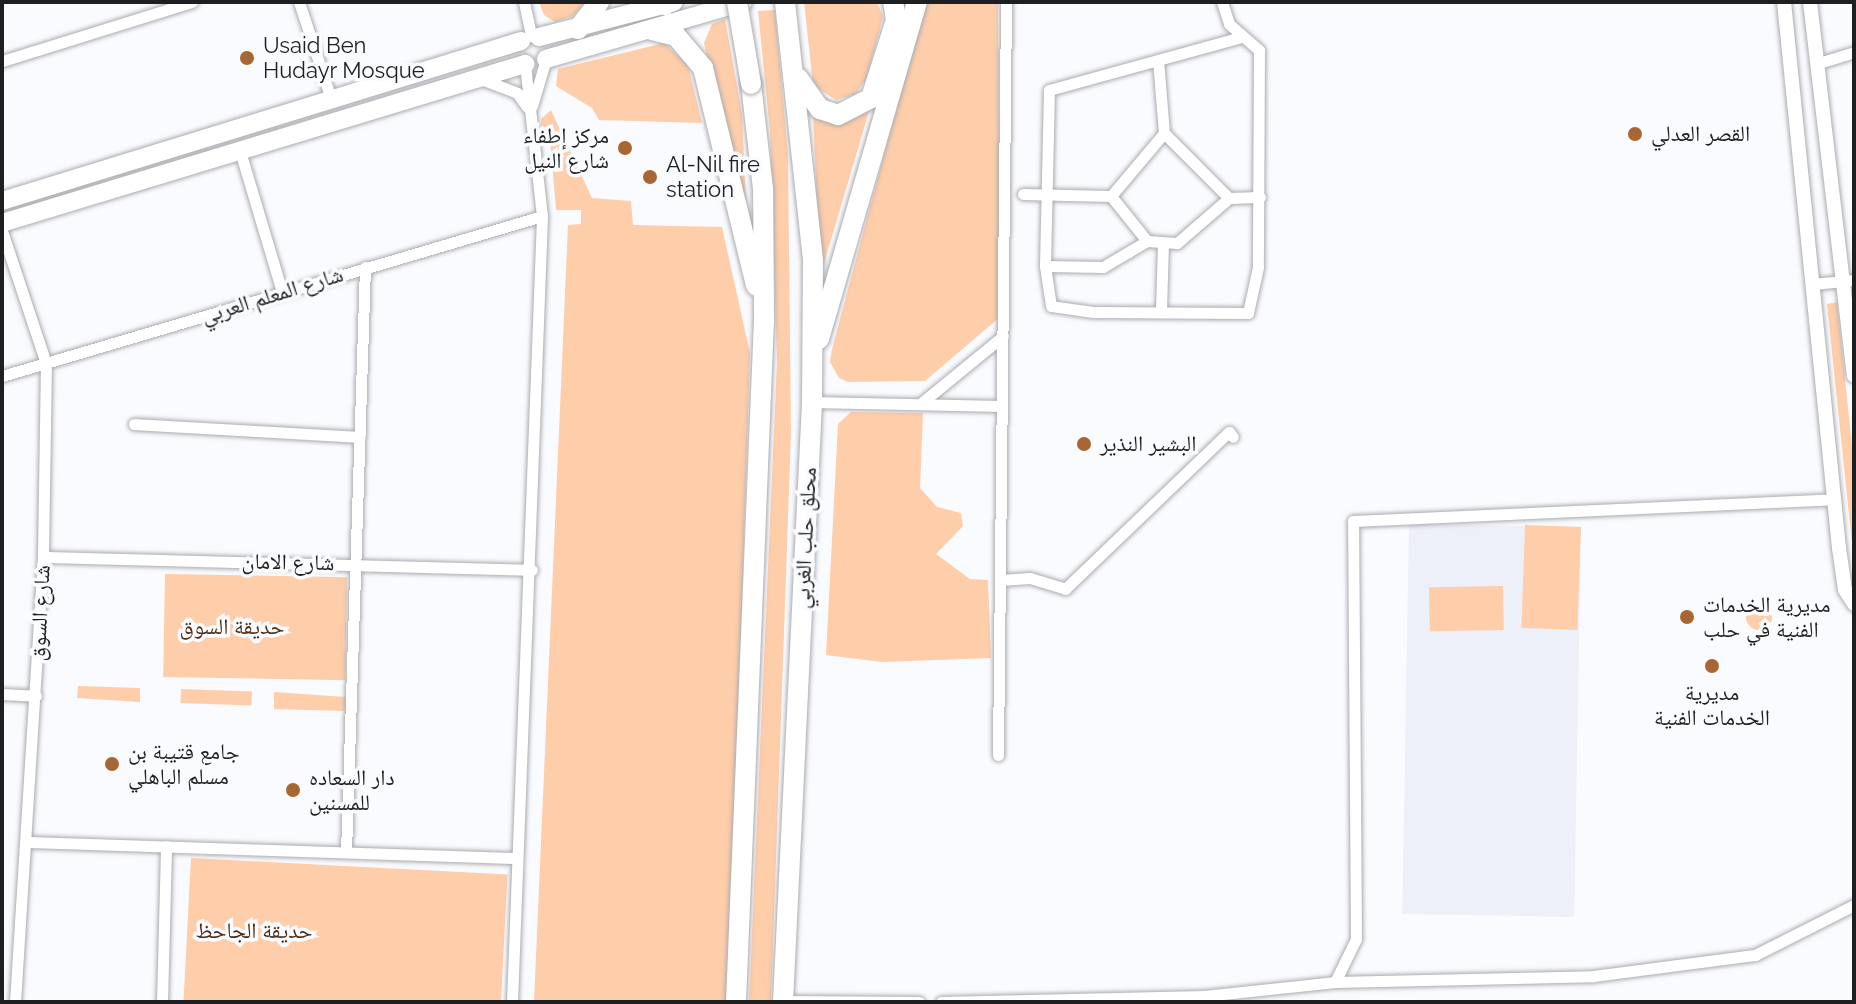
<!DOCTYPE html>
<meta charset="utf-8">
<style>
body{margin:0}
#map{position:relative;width:1856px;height:1004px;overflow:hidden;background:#fafbfe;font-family:Raleway,"Noto Naskh Arabic",sans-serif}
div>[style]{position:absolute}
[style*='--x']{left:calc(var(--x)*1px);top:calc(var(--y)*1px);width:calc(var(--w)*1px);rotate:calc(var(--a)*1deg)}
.built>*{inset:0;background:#edeff9;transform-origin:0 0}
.green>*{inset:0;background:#fecdaa;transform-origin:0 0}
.round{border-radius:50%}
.roads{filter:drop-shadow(0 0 2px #aaabb0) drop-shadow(0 0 2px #aaabb0)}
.minor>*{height:11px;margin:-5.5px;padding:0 5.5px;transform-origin:5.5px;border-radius:5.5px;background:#fff}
.tertiary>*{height:14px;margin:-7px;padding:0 7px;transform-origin:7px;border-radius:7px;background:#fff}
.primary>*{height:18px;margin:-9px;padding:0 9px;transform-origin:9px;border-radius:9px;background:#fff}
.trunk>*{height:20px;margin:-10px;padding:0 10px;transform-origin:10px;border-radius:10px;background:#fff}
.bridges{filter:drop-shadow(0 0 2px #aaabb0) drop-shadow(0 0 2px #aaabb0)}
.trunk-bridge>*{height:20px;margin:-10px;padding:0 10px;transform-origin:10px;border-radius:10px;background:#fff}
.dots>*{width:22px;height:22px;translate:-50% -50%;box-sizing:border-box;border:4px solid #fafbfe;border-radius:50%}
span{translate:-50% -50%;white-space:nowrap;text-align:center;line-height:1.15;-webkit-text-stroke:7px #fafbfe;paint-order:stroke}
.poi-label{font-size:22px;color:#1e1f20}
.left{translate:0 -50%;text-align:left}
.right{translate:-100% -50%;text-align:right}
.street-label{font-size:22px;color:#1e1f20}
.park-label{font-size:22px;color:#4d2c10}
.frame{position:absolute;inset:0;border:4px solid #1e1f20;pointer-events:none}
</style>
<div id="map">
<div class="built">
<i style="left:1581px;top:527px;width:390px;height:172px;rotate:91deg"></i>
</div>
<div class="green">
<i style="clip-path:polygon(539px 2px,585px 2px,573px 16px,555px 22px,544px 15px)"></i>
<i style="clip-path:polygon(804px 2px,876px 2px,879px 7px,883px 17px,867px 77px,856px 94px,836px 100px,813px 85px)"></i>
<i style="clip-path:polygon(925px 2px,998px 2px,1000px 317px,925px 381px,848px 382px,839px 378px,830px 362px,832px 349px)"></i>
<i style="clip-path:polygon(775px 10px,788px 155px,791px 433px,771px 1002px,749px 1002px,777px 362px,770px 131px,758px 11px)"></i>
<i style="clip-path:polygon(725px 19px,742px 114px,748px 245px,704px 43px,712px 24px)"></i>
<i style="clip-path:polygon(664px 43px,688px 65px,702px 123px,599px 120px,592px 108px,556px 86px,558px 69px)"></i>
<i style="clip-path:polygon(870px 108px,820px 277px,813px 113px,848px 121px)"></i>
<i style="clip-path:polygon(551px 110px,592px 198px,631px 201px,633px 225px,722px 227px,750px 353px,729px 1002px,534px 1002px,568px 225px,581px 224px,581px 210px,556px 210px,549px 127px,541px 127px,541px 119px)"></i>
<i style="clip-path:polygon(1837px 302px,1854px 465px,1854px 562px,1827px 304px)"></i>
<i style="clip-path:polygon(851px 412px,923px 413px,920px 488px,937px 507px,961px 513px,963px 526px,936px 554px,970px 579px,988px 580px,991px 658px,882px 662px,826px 655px,838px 424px)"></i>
<i style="left:1581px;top:527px;width:103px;height:56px;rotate:92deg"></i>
<i style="left:165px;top:574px;width:182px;height:103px;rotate:1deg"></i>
<i style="left:1503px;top:586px;width:44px;height:74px;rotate:89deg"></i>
<i class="round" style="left:1746px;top:604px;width:26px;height:26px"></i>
<i style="clip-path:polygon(78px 686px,140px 688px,140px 702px,77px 698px)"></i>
<i style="left:181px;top:689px;width:71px;height:14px;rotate:2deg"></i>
<i style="clip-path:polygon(274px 692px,346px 697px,345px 711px,274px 709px)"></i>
<i style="left:191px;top:858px;width:317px;height:144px;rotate:3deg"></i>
</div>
<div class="roads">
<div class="minor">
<i style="--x:299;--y:2;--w:105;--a:71.7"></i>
<i style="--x:524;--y:2;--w:35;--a:78"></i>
<i style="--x:1222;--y:2;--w:23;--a:72"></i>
<i style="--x:1229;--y:24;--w:40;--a:41"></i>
<i style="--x:1259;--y:50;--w:217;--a:90.3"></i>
<i style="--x:1258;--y:267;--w:47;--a:102.3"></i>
<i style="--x:1248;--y:313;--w:155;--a:-179.6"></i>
<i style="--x:1093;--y:312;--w:42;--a:-171.9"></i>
<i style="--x:1051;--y:306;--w:40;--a:-98.5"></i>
<i style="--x:1045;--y:266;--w:176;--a:-88.7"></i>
<i style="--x:1049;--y:90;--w:200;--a:-15.4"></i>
<i style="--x:1158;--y:60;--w:73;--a:85.3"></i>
<i style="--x:2;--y:61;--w:199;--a:-17.3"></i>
<i style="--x:1819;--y:63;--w:37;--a:-17"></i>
<i style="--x:481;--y:79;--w:39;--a:21"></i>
<i style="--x:517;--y:93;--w:17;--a:54"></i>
<i style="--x:532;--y:106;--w:49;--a:-73.4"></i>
<i style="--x:1164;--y:133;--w:92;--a:45"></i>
<i style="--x:1229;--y:198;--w:69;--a:139.1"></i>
<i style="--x:1177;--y:243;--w:30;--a:-176"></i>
<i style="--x:1147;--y:241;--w:58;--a:-128.7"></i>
<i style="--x:1111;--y:196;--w:82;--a:-49.9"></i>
<i style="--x:240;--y:151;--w:147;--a:73.4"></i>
<i style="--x:1023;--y:194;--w:88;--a:1.3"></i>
<i style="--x:1229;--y:198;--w:31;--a:-2"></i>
<i style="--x:2;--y:231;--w:139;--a:71.6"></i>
<i style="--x:46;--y:363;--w:194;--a:90.9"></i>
<i style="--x:43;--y:557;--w:446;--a:93.6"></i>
<i style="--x:1045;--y:266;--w:58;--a:1"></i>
<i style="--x:1103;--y:267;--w:51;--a:-30.6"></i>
<i style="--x:1813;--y:284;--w:41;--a:-5.6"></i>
<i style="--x:1161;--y:310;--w:66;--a:-88.3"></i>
<i style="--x:2;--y:376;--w:563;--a:-16.5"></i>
<i style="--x:812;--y:402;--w:190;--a:1.2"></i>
<i style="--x:920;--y:404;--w:107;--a:-39.3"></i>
<i style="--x:134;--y:424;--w:226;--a:3.3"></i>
<i style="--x:43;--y:557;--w:489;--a:1.5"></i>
<i style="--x:1000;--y:580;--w:30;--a:-4"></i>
<i style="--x:1030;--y:578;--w:37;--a:17"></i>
<i style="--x:1065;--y:589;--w:227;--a:-43.8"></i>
<i style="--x:1229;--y:432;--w:6;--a:51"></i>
<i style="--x:2;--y:694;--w:34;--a:3"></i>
<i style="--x:998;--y:755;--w:753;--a:-89.39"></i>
<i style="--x:27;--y:842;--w:488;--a:1.9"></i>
<i style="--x:346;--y:852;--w:585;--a:-88.14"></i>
<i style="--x:1335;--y:982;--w:48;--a:-64"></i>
<i style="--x:1356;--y:939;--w:418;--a:-90.4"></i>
<i style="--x:1353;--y:521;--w:482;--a:-2.6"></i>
<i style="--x:783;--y:1001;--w:136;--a:0.4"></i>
<i style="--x:162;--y:1002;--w:156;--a:-88.5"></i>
<i style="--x:512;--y:1002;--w:787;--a:-87.81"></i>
<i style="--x:542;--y:216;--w:153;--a:-96.4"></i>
<i style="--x:941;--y:1002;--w:263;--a:-1.3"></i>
<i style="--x:1204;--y:996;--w:132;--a:-6.1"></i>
<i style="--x:1335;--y:982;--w:258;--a:-1.3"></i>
<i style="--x:1593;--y:976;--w:163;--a:-7.4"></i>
<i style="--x:1755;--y:955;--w:111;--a:-26.8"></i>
</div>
<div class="tertiary">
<i style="--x:1784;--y:2;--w:549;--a:84.25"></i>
<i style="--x:1839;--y:548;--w:42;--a:81.9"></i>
<i style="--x:1845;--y:590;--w:17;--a:57"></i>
<i style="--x:1810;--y:2;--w:376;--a:83.3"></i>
</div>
<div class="primary">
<i style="--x:539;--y:37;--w:139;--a:-14.5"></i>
<i style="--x:546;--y:59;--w:205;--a:-16.1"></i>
<i style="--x:2;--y:201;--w:543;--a:-17.13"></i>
<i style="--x:2;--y:223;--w:547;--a:-16.91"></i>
</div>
<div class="trunk">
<i style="--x:661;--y:2;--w:5;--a:37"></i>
<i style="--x:578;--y:29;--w:34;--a:-52"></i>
<i style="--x:652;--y:30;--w:25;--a:14"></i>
<i style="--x:676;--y:36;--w:42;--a:49.8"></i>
<i style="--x:703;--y:68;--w:224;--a:76.3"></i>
<i style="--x:798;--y:78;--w:38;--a:55"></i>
<i style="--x:820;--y:109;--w:19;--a:18"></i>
<i style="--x:838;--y:115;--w:37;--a:-27"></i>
<i style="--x:871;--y:98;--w:82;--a:-72.2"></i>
<i style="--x:896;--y:20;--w:18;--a:-99"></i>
<i style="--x:819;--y:339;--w:351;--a:-73.8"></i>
<i style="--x:736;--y:1002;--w:683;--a:-87.65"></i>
<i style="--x:764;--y:320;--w:131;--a:-90.4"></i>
<i style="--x:763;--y:189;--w:106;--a:-96.5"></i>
<i style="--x:783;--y:1002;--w:601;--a:-87.23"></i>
<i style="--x:812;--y:402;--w:142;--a:-89.6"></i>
<i style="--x:813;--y:260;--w:260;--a:-96.2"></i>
</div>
</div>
<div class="bridges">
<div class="trunk-bridge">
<i style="--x:737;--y:2;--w:83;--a:80.3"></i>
</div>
</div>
<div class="dots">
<i style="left:247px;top:58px;background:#a86732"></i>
<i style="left:1635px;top:134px;background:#a86732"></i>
<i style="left:625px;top:148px;background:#a86732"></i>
<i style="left:650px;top:177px;background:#a86732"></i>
<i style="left:1084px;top:444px;background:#a86732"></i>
<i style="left:1687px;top:617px;background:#a86732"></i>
<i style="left:1712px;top:666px;background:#a86732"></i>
<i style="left:112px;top:764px;background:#a86732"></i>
<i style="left:293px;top:790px;background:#a86732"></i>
</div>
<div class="poi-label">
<span class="left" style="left:263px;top:58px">Usaid Ben<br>Hudayr Mosque</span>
<span class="left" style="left:1651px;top:134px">القصر العدلي</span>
<span class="right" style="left:609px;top:148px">مركز إطفاء<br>شارع النيل</span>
<span class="left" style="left:666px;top:177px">Al-Nil fire<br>station</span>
<span class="left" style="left:1100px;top:444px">البشير النذير</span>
<span class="left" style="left:1703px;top:617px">مديرية الخدمات<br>الفنية في حلب</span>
<span style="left:1712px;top:705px">مديرية<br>الخدمات الفنية</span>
<span class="left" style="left:128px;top:764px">جامع قتيبة بن<br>مسلم الباهلي</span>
<span class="left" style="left:309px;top:790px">دار السعاده<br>للمسنين</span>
</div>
<div class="street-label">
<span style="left:272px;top:295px;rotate:-17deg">شارع المعلم العربي</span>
<span style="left:805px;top:538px;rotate:-87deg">محلق حلب الغربي</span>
<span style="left:288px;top:562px;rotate:1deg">شارع الامان</span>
<span style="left:40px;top:613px;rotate:-87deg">شارع السوق</span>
</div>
<div class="park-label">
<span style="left:232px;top:627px">حديقة السوق</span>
<span style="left:254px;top:931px">حديقة الجاحظ</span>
</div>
<div class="frame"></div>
</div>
